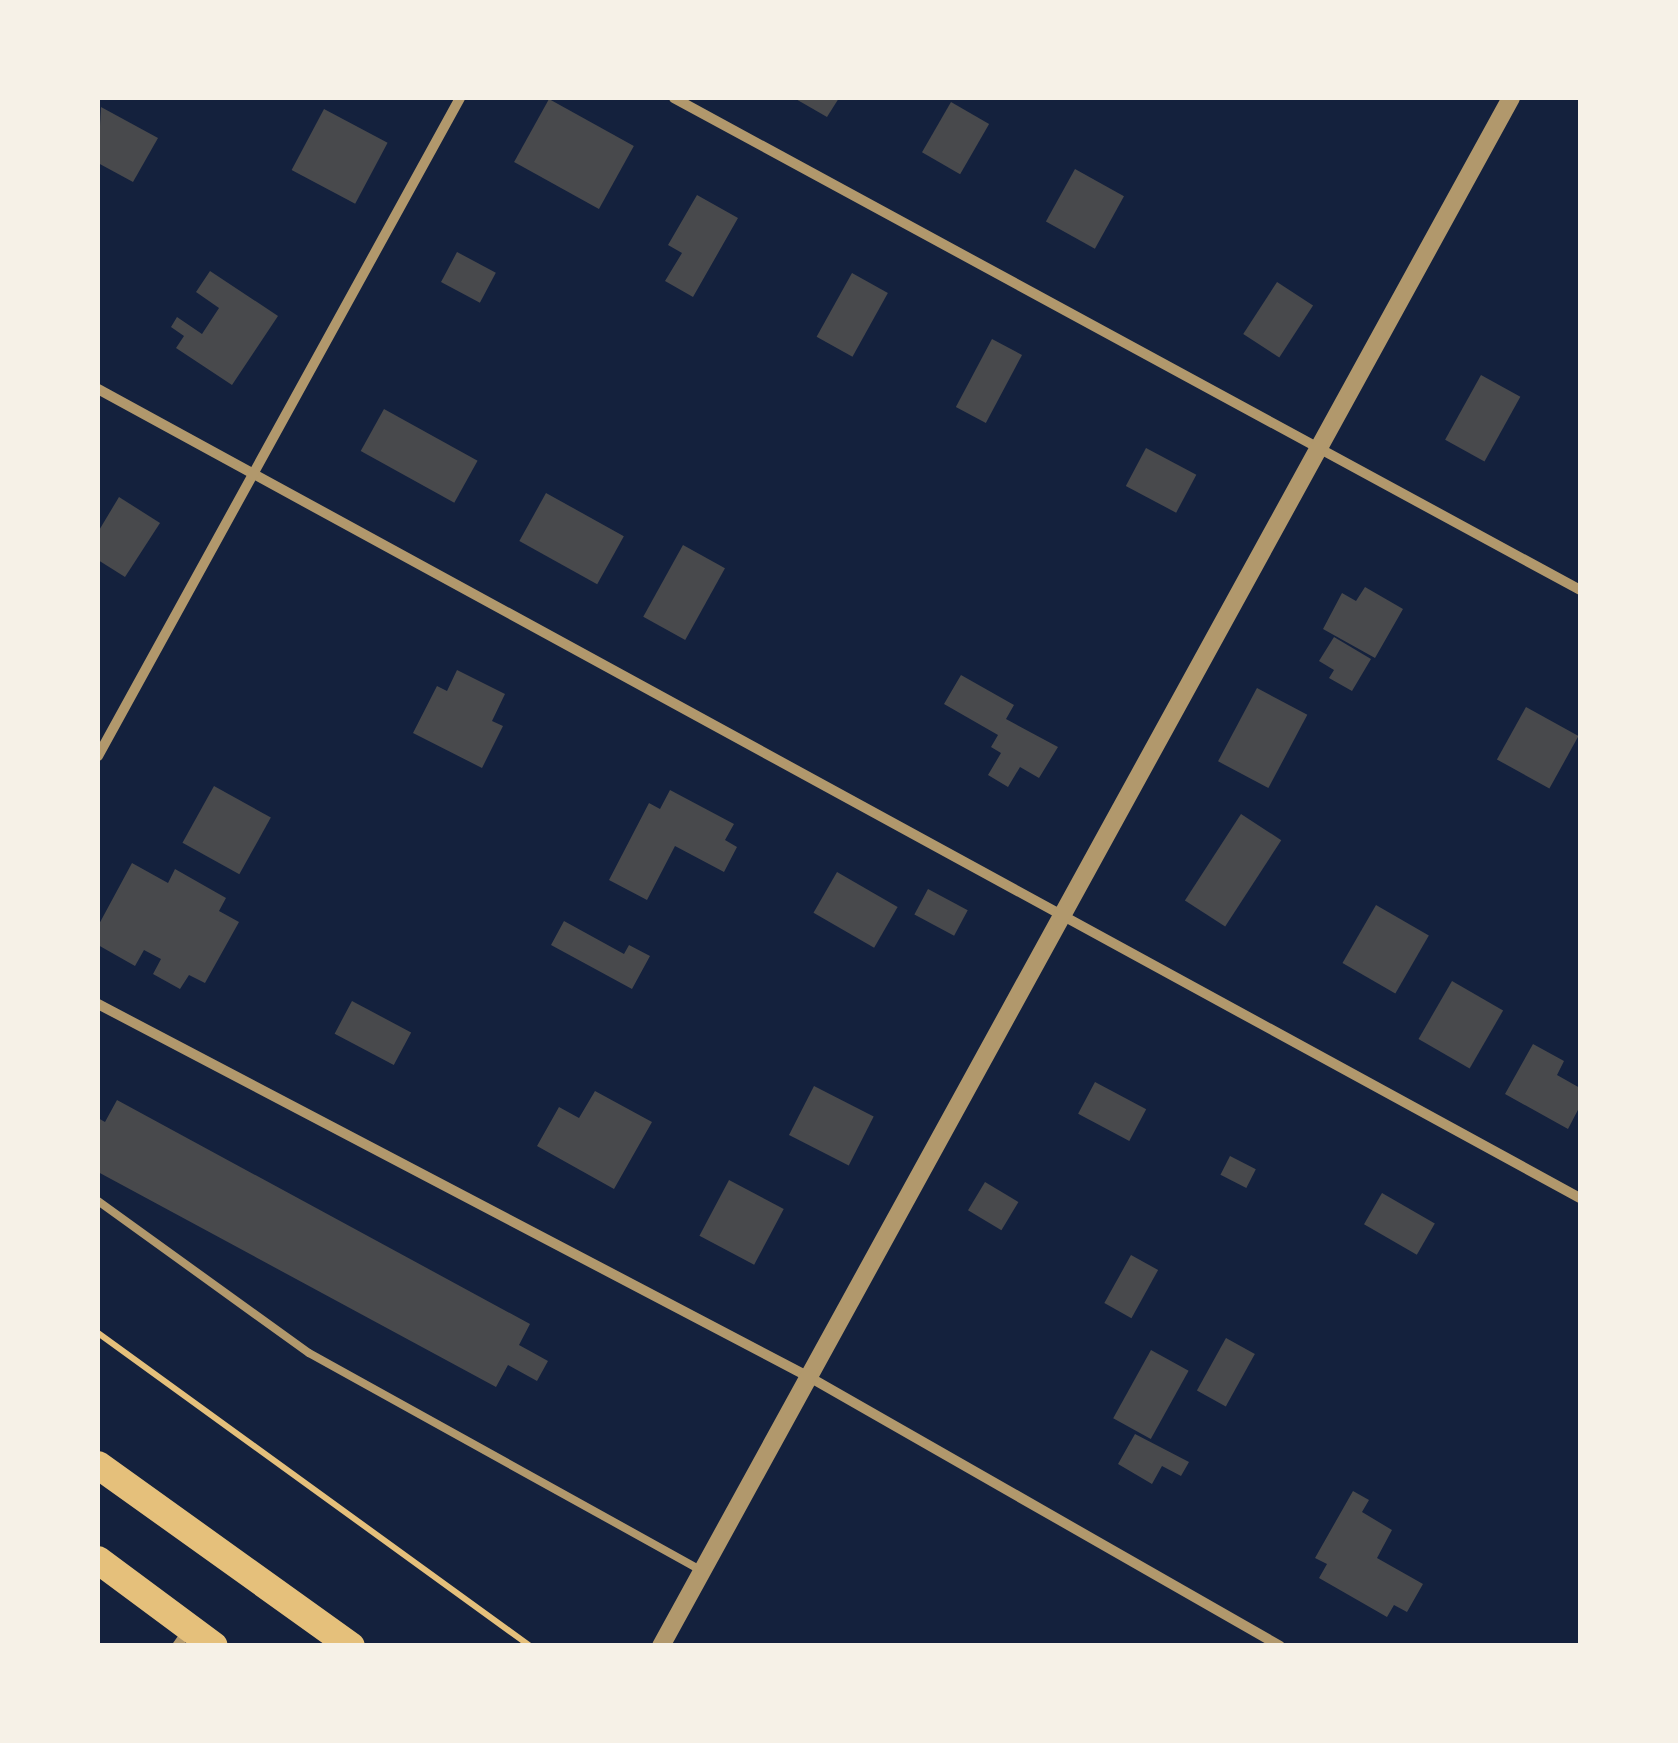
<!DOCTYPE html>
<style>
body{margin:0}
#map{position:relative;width:1678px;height:1743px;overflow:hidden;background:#14213d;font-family:"Source Sans 3",sans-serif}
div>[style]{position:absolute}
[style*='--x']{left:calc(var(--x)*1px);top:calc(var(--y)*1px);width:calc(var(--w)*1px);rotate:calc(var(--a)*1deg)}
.building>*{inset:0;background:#48494c;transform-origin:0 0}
.path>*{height:6px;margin:-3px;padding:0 3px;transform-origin:3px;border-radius:3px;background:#e5c07b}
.service>*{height:8px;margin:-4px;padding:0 4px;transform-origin:4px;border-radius:4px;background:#b1986c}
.minor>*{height:10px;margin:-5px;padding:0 5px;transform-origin:5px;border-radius:5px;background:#b1986c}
.tertiary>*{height:18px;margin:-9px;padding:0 9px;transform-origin:9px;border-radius:9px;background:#b1986c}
.trunk>*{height:28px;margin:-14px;padding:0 14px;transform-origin:14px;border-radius:14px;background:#e5c07b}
span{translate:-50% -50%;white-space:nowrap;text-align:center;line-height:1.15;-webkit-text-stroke:10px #f6f1e7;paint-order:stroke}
.frame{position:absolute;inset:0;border:100px solid #f6f1e7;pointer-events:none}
</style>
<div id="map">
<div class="building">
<i style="clip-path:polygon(794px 98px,839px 98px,827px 117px)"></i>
<i style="left:549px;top:99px;width:97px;height:72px;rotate:29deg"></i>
<i style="left:951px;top:102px;width:44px;height:58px;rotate:30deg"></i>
<i style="clip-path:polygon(101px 107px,158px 138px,133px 182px,98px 163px)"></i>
<i style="left:324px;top:109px;width:72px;height:69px;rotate:28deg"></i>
<i style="left:1075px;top:169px;width:56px;height:60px;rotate:29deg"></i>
<i style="clip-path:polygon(697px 195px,738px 218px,693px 297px,665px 281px,682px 253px,668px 245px)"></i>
<i style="left:457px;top:252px;width:44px;height:34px;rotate:28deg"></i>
<i style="clip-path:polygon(210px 271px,278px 316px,232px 385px,176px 348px,184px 336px,171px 327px,177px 317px,202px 334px,219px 308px,196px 292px)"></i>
<i style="left:852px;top:273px;width:41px;height:73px;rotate:29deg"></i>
<i style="left:1277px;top:282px;width:43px;height:62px;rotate:33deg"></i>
<i style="left:992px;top:339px;width:34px;height:77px;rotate:28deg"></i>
<i style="left:1481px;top:375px;width:45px;height:74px;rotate:29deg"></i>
<i style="left:384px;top:409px;width:107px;height:48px;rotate:29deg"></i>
<i style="left:1146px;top:448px;width:57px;height:43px;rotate:28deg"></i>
<i style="left:546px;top:493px;width:89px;height:55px;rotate:29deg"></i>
<i style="clip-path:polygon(119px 497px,160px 523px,125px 577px,98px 560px,98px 532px)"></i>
<i style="left:683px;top:545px;width:48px;height:82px;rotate:29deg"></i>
<i style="clip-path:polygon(1365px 587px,1403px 609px,1375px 658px,1323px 629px,1342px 593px,1356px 601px)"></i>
<i style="clip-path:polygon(1334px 637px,1371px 659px,1352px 691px,1329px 678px,1334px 670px,1319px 661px)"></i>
<i style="clip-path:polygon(457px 670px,505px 694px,492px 721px,503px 726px,482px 768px,413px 733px,437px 686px,447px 691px)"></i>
<i style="clip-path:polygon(961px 675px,1014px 705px,1006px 719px,1058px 747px,1039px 778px,1020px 767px,1008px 787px,988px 775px,1001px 753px,991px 747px,998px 735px,944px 704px)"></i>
<i style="left:1257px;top:688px;width:57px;height:83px;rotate:28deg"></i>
<i style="left:1526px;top:707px;width:60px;height:60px;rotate:29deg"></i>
<i style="left:214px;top:786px;width:65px;height:65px;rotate:29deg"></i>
<i style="clip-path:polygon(670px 790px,734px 824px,725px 840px,737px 847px,724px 872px,675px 846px,647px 900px,609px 880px,649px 803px,660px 809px)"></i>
<i style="left:1241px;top:814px;width:48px;height:103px;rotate:33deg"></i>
<i style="clip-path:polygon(132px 863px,168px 883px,175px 869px,226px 898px,219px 911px,239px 922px,205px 983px,189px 975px,180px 989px,153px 974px,161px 959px,144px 950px,135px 966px,98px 945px,98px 926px)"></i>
<i style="left:837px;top:872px;width:70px;height:47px;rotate:30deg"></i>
<i style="left:928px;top:889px;width:45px;height:29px;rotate:28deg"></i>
<i style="left:1376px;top:905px;width:61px;height:67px;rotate:30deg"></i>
<i style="clip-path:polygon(564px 921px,624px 954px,629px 945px,650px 956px,632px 989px,551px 945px)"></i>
<i style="left:1452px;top:981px;width:59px;height:67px;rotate:30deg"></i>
<i style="left:352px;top:1001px;width:67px;height:37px;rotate:28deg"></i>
<i style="clip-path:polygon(1533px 1044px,1564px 1061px,1557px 1075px,1580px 1088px,1580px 1106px,1568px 1129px,1505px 1094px)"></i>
<i style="left:1095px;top:1082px;width:58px;height:36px;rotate:28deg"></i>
<i style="left:814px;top:1086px;width:67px;height:55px;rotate:27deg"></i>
<i style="clip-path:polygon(595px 1091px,652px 1122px,614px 1189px,537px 1146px,559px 1107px,579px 1118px)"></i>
<i style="clip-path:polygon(117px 1100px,530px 1324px,519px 1345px,548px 1361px,537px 1381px,508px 1365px,496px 1387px,98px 1172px,98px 1118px,105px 1122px)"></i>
<i style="left:1230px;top:1156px;width:29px;height:21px;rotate:27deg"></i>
<i style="left:729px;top:1180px;width:62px;height:63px;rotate:28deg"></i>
<i style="left:985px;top:1182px;width:39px;height:33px;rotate:31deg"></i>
<i style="left:1382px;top:1193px;width:61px;height:36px;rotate:30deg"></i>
<i style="left:1131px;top:1255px;width:31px;height:55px;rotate:29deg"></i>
<i style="left:1226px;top:1338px;width:33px;height:60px;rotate:29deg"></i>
<i style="left:1151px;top:1350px;width:43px;height:78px;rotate:29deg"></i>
<i style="clip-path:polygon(1135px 1434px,1189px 1462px,1181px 1476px,1162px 1466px,1152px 1484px,1118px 1464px)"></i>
<i style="clip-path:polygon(1353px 1491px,1369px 1500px,1362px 1512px,1392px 1530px,1377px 1558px,1423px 1584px,1407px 1612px,1394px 1605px,1387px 1617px,1319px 1578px,1327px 1564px,1315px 1558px)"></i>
</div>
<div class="path">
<i style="--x:98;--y:1333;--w:533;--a:35.92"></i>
</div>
<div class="service">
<i style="--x:98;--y:1201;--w:260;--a:35.8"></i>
<i style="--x:309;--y:1353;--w:449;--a:29"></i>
</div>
<div class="minor">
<i style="--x:674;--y:98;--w:1031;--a:28.5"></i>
<i style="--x:98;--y:389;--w:1688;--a:28.63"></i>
<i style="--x:98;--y:756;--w:751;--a:-61.18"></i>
<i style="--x:98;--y:1004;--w:805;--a:27.68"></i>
<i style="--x:811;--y:1378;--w:540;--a:29.74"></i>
<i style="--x:177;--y:1646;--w:21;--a:-55"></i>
</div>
<div class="tertiary">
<i style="--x:661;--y:1646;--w:1766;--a:-61.23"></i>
</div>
<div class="trunk">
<i style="--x:98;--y:1465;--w:311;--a:35.6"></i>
<i style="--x:98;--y:1560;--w:144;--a:36.6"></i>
</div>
<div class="frame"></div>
</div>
